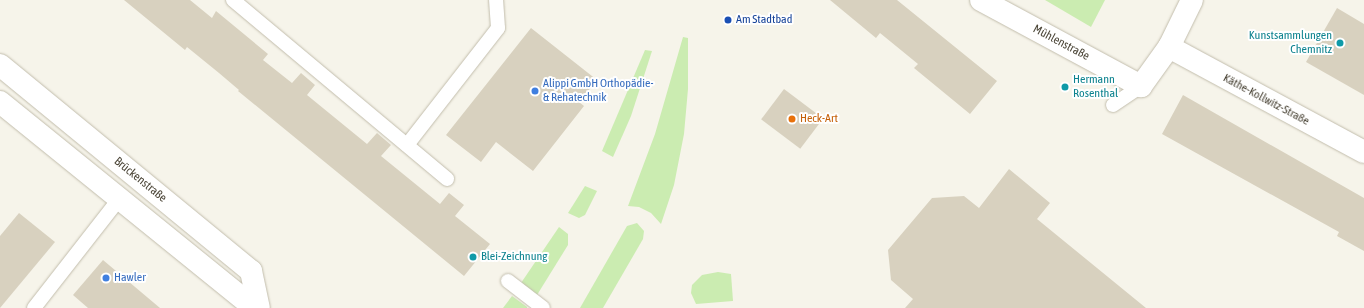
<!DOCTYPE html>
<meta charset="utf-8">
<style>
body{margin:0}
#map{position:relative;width:1364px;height:308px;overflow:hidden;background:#f6f4ea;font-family:"Asap Condensed",sans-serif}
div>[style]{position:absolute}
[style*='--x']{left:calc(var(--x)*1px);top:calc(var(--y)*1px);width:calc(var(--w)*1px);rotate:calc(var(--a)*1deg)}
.green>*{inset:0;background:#cbecb1}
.building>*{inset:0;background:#d8d1bf;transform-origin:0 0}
.roads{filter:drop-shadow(0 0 1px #c2bdac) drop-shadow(0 0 1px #c2bdac)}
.lane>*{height:14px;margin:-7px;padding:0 7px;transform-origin:7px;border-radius:7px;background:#fff}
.street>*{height:22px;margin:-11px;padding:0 11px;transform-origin:11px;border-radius:11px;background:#fff}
.dots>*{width:11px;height:11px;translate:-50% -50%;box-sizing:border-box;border:2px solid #fff;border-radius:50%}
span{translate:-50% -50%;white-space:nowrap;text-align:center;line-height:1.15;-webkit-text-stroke:4px #fff;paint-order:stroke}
.transit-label{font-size:12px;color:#164399}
.left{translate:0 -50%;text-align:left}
.culture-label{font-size:12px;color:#0d838f}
.right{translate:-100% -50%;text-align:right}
.street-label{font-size:12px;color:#4b4537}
.shop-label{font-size:12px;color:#366cbe}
.food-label{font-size:12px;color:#c56008}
</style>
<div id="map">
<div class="green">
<i style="clip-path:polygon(1045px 0,1105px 0,1091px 27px)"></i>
<i style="clip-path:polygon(683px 37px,688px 38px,688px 89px,684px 134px,674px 185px,661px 224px,651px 213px,639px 207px,628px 206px,655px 134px)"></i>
<i style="clip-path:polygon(645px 50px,652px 51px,631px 116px,613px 157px,602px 151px)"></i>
<i style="clip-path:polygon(585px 186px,597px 191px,585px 215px,579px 218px,568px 213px)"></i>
<i style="clip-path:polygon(637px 223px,644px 231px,643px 239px,603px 308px,580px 308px,627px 226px)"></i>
<i style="clip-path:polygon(559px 227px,568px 234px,568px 245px,537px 295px,521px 283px)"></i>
<i style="clip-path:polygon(718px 272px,731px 274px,733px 301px,696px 304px,691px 293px,692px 285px,702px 275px)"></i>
<i style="clip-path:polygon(512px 296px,527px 307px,527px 308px,503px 308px)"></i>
</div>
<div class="building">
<i style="clip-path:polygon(124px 0,190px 0,212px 18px,216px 11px,268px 54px,263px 60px,292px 83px,301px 73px,315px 85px,307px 95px,367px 144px,377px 133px,391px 145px,381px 156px,440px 204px,449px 193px,464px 205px,455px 216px,490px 244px,464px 276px,238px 91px,239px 90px,219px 73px,187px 47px,185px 50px)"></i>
<i style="clip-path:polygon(830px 0,897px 0,997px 81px,970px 114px,914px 68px,918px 64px,880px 33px,876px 38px)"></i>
<i style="clip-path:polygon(1337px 8px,1364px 24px,1364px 95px,1306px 62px)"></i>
<i style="clip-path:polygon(531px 28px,597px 80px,579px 102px,584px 106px,533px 171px,496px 142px,481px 162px,446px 135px)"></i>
<i style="left:784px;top:89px;width:49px;height:38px;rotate:37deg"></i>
<i style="clip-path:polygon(1183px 95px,1364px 198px,1364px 251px,1337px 236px,1339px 232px,1162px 134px)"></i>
<i style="clip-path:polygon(1009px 169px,1050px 203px,1037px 219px,1146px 308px,905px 308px,913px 299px,891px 280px,888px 250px,932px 198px,964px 196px,979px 208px)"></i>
<i style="clip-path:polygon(19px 213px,55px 242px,0 308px,0 236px)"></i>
<i style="clip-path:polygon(103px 260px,160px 308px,88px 308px,73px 295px)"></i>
</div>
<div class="roads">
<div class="lane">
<i style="--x:233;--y:0;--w:279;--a:39.9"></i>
<i style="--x:1113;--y:105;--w:34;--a:-34"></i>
<i style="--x:407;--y:145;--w:148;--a:-52.1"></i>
<i style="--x:498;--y:28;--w:28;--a:-94"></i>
<i style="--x:508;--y:281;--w:44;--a:37.6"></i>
<i style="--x:34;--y:308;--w:140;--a:-52"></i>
</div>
<div class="street">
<i style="--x:981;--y:0;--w:182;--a:28.3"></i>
<i style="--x:1141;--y:86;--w:48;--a:-54.3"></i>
<i style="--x:1169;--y:47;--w:52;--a:-63.9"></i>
<i style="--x:1169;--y:47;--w:221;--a:28.3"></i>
<i style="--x:0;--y:65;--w:325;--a:39.4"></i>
<i style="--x:251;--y:271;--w:38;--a:78"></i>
<i style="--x:0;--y:102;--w:327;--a:39"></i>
</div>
</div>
<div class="dots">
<i style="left:728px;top:20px;background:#1a4fb4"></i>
<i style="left:1340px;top:43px;background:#0f9aa8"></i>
<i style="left:1065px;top:87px;background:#0f9aa8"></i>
<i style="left:535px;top:91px;background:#3f7fe0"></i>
<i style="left:792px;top:119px;background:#e8710a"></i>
<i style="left:473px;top:257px;background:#0f9aa8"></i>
<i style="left:106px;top:278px;background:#3f7fe0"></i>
</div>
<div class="transit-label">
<span class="left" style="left:736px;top:20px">Am Stadtbad</span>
</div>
<div class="culture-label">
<span class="right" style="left:1332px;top:43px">Kunstsammlungen<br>Chemnitz</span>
<span class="left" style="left:1073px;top:87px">Hermann<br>Rosenthal</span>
<span class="left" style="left:481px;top:257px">Blei-Zeichnung</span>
</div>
<div class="street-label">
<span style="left:1061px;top:43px;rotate:28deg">Mühlenstraße</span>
<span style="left:1266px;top:100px;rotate:28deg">Käthe-Kollwitz-Straße</span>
<span style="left:140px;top:180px;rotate:39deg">Brückenstraße</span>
</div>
<div class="shop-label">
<span class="left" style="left:543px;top:91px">Alippi GmbH Orthopädie-<br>&amp; Rehatechnik</span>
<span class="left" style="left:114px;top:278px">Hawler</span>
</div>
<div class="food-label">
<span class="left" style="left:800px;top:119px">Heck-Art</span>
</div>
</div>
